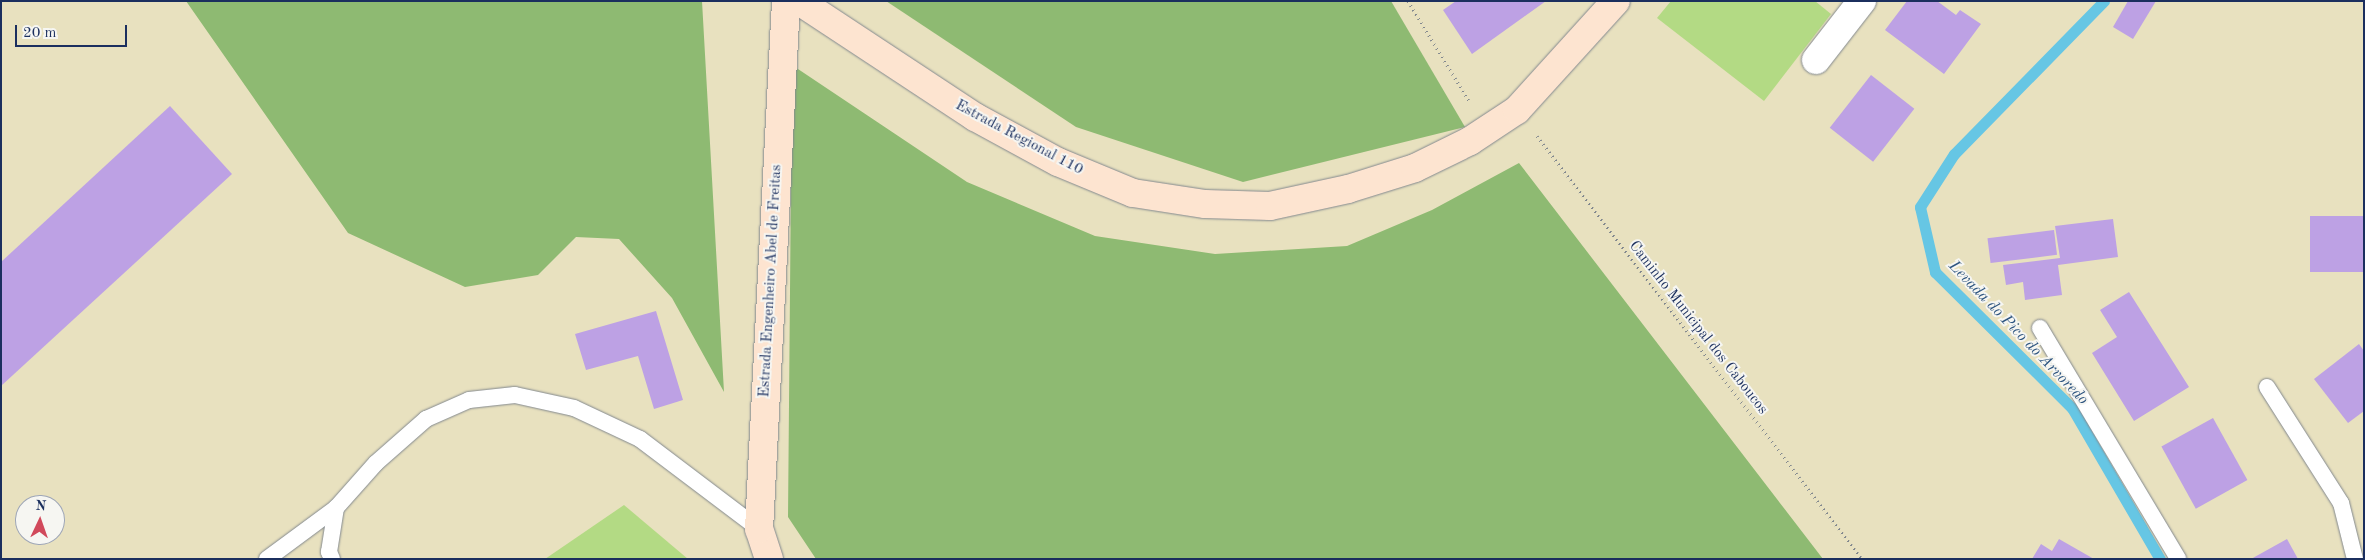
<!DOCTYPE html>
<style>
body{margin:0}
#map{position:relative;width:2365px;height:560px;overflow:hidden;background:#e8e1bf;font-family:"Old Standard TT",serif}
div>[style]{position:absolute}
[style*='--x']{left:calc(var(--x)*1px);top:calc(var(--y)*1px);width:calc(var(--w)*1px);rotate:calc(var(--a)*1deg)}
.green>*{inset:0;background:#b3da84}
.forest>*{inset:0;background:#8eba72}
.stream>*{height:11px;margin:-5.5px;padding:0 5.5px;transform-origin:5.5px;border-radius:5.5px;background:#66c6e4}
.building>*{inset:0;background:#bda1e4;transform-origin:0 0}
.path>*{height:3px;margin-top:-1.5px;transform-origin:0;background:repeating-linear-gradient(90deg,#82888e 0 1px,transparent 0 5px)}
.roads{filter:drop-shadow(0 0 1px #82888e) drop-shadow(0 0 1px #82888e)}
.lane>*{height:16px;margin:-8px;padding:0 8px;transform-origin:8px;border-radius:8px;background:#fff}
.street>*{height:28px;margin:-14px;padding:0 14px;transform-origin:14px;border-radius:14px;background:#fff}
.secondary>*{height:28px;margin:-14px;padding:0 14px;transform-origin:14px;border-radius:14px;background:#fde4d0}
span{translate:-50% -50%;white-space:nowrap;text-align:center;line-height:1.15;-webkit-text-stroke:4px #f6f6f2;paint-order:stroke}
.street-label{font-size:15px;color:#1b2f5e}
.water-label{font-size:16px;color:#2e5580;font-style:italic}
.frame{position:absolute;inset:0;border:2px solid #1b2f5e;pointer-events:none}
.north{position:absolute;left:15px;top:495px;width:50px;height:50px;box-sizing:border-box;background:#f6f6f2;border:1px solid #9ea6b7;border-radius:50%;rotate:3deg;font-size:14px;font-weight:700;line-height:20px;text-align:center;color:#1b2f5e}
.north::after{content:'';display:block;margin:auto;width:18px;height:22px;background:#d1495b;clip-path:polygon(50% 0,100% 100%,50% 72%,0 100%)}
.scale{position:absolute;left:15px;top:25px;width:112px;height:22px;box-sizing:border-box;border:2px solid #1b2f5e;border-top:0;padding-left:6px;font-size:15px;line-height:18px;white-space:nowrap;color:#1b2f5e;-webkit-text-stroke:4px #f6f6f2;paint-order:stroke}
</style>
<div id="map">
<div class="green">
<i style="clip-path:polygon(1671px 1px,1815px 1px,1831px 14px,1764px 101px,1657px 18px)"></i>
<i style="clip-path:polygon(624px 505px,688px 559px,545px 559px)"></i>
</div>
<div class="forest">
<i style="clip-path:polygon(186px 1px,702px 1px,724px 392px,672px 298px,619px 239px,576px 237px,538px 275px,465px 287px,348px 233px)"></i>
<i style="clip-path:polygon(886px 1px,1391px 1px,1465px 127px,1243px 182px,1076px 127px)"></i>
<i style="clip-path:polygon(792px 65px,967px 182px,1095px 236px,1215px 254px,1347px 246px,1432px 210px,1519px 163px,1823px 559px,816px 559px,788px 517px)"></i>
</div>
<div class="stream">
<i style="--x:2104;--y:1;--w:214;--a:134.4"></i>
<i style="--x:1954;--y:154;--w:63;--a:122.7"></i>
<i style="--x:1920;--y:207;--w:67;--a:77"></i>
<i style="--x:1935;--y:272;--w:193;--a:44.8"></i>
<i style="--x:2072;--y:408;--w:175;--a:59.8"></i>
</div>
<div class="building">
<i style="clip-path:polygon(1456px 1px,1546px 1px,1472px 54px,1443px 10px)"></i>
<i style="clip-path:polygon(1907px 1px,1937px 1px,1956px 15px,1960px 10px,1981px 24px,1944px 74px,1885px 30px)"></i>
<i style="clip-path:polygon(2128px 1px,2156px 1px,2133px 39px,2113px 27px)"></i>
<i style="left:1871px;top:75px;width:55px;height:67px;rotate:38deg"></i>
<i style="clip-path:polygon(170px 106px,232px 174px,1px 386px,1px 262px)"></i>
<i style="left:2364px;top:216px;width:56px;height:54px;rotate:90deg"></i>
<i style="clip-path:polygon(2113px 219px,2118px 257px,2058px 265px,2062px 295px,2025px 300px,2023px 282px,2006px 285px,2003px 265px,2060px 258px,2055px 226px)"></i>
<i style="left:2054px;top:230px;width:25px;height:67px;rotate:83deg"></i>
<i style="clip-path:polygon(2129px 292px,2189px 387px,2134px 421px,2092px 353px,2117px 337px,2100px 310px)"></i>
<i style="clip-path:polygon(656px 311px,683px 400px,654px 409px,638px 356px,586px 370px,575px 334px)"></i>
<i style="clip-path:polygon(2359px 344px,2364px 351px,2364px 411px,2348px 423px,2314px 379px)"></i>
<i style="left:2213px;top:418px;width:71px;height:59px;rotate:61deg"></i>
<i style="clip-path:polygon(2059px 539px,2094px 559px,2032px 559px,2041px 544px,2052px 551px)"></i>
<i style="clip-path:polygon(2287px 539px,2298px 559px,2251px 559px)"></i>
</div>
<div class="path">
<i style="--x:1408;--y:1;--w:117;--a:58.6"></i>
<i style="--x:1537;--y:136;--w:533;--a:52.46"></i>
</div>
<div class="roads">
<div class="lane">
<i style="--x:2040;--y:328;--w:269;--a:59.1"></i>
<i style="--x:2267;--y:387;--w:138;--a:57.5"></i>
<i style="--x:2341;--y:503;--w:58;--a:76"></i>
<i style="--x:267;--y:559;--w:86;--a:-36.5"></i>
<i style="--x:336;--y:508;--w:60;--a:-48.4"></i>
<i style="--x:376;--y:463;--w:67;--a:-41.3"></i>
<i style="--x:426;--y:419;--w:47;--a:-23.8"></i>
<i style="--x:469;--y:400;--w:46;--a:-6.2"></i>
<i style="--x:515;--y:395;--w:60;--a:12.4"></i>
<i style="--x:574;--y:408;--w:73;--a:25.2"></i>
<i style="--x:640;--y:439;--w:149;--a:37.1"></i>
<i style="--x:332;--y:559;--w:8;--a:-113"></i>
<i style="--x:329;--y:552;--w:45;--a:-81"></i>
</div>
<div class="street">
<i style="--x:1816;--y:60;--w:75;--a:-52.1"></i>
</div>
<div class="secondary">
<i style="--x:799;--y:1;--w:211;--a:33.4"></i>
<i style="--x:975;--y:117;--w:94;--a:28.5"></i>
<i style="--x:1058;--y:162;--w:81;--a:22.5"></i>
<i style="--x:1133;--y:193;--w:73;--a:8.7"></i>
<i style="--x:1205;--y:204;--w:65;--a:1.8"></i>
<i style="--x:1270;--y:206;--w:80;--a:-12.3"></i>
<i style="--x:1348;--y:189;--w:70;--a:-17.4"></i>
<i style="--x:1415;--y:168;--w:61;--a:-26.1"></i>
<i style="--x:1470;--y:141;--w:56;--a:-33.4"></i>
<i style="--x:1517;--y:110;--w:147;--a:-47.8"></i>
<i style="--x:769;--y:559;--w:32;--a:-108"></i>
<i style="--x:759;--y:529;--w:529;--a:-87.07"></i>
</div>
</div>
<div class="street-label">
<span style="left:1019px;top:138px;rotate:28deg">Estrada Regional 110</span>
<span style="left:771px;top:281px;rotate:-87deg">Estrada Engenheiro Abel de Freitas</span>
<span style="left:1698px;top:328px;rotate:52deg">Caminho Municipal dos Caboucos</span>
</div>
<div class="water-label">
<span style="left:2018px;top:333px;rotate:46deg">Levada do Pico do Arvoredo</span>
</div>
<div class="frame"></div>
<div class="north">N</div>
<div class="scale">20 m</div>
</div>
